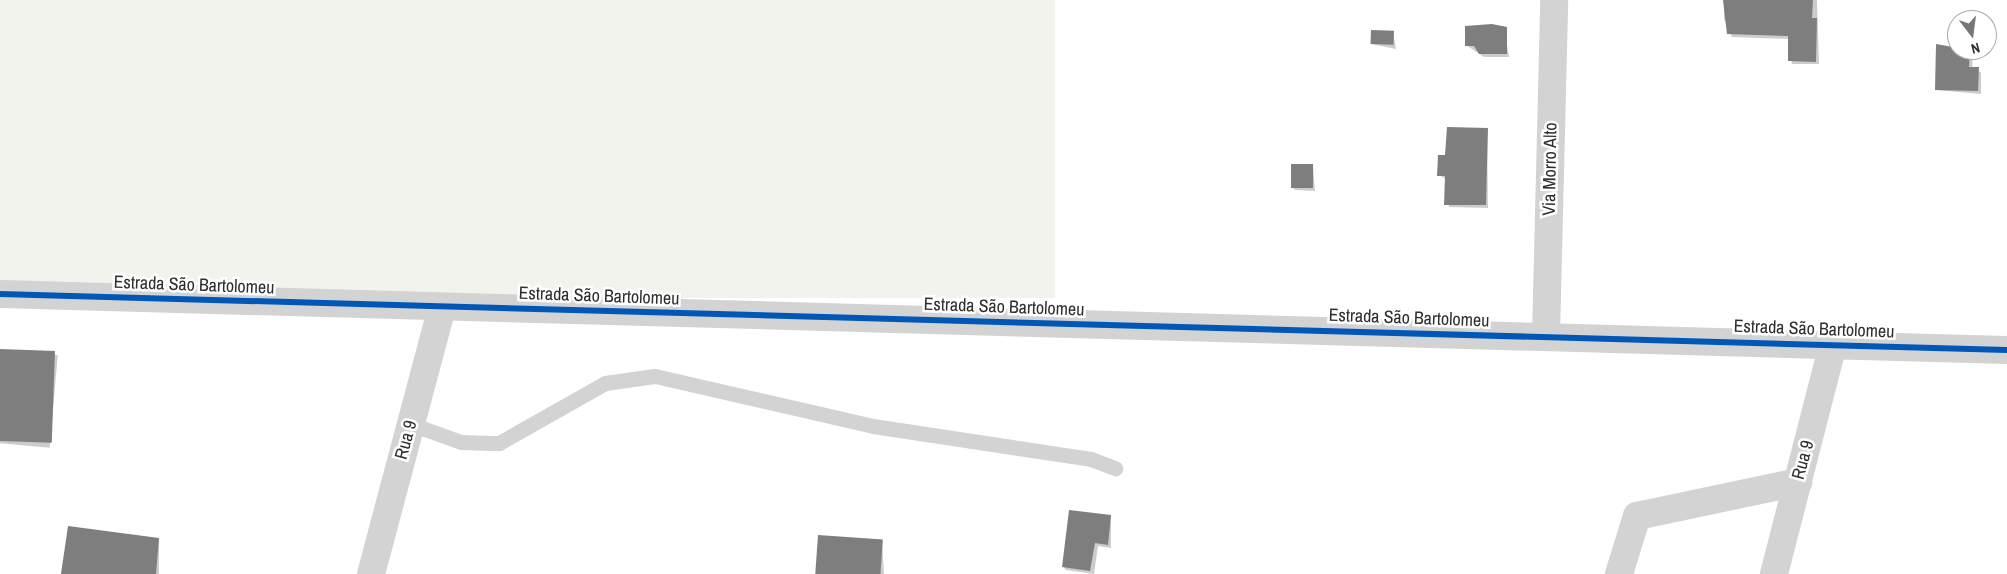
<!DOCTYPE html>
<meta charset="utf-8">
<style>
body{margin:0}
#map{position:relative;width:2007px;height:574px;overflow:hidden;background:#fff;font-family:"Archivo Narrow",sans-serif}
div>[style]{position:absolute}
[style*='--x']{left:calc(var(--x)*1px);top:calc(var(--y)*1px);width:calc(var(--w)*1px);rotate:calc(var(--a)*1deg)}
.green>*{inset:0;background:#f1f3ec;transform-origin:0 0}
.shadow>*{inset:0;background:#0003;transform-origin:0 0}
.building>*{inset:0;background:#7e7e7e;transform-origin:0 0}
.service>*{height:15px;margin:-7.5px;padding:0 7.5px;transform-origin:7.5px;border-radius:7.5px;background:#d3d3d3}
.minor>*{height:28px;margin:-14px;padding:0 14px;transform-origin:14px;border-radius:14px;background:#d3d3d3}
.tertiary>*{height:28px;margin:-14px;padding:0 14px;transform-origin:14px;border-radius:14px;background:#d3d3d3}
.cycleway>*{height:6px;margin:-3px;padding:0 3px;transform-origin:3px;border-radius:3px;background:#0057b8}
span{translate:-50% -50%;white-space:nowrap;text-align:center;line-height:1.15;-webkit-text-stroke:5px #fff;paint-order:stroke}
.street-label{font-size:18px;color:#2e2e2e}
.north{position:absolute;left:1947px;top:10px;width:50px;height:50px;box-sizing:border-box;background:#fff;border:1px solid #ababab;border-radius:50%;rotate:165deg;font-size:14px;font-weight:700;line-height:20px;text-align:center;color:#2e2e2e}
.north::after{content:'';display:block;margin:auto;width:18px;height:22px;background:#777;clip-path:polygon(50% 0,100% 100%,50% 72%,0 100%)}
</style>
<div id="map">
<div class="green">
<i style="left:0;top:0;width:1055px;height:298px"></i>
</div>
<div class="shadow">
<i style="clip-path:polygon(1724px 0,1817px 0,1819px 64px,1792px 64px,1789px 39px,1732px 37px,1724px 19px)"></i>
<i style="clip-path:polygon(1504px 26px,1509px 57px,1484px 57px,1466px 45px,1467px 28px)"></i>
<i style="clip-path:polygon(1393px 32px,1396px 49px,1371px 44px)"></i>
<i style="clip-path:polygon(1937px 45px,1973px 50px,1972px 69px,1981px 72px,1981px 94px,1936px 90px)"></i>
<i style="clip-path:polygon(1487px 129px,1488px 208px,1449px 207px,1446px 179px,1439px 175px,1447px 156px)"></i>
<i style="clip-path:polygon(1313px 166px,1315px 191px,1295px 190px,1292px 187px)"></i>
<i style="left:0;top:350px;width:58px;height:93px;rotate:5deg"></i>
<i style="clip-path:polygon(1111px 516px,1111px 548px,1098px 546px,1094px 574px,1066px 570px,1063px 566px)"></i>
<i style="clip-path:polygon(69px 527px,159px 539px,159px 574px,61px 574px)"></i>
<i style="clip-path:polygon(882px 541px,884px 574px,816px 574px)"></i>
</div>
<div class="building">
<i style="clip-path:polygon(1723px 0,1813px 0,1812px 18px,1817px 18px,1816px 62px,1788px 61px,1788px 36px,1727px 34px)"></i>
<i style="clip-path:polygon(1492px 24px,1507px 27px,1507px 54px,1479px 54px,1474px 46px,1465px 46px,1465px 26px)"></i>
<i style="left:1371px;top:30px;width:23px;height:14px;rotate:2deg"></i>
<i style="clip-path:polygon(1936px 44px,1970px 50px,1969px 67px,1979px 67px,1978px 91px,1935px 90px)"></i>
<i style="clip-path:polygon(1447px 127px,1488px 128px,1486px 205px,1444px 205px,1445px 176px,1437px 176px,1438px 155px,1445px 155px)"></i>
<i style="left:1291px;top:164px;width:22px;height:24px"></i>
<i style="left:0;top:349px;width:55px;height:92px;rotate:2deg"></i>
<i style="clip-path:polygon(1069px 510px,1111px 515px,1108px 545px,1095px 543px,1090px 571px,1062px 567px)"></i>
<i style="clip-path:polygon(68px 526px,159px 538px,156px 574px,61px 574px)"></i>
<i style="left:818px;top:535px;width:65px;height:39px;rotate:4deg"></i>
</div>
<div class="service">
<i style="--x:411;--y:424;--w:53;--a:19.8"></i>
<i style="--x:461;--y:442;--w:38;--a:2"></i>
<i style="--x:499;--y:443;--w:122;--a:-29.5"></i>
<i style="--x:605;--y:383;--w:50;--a:-8"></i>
<i style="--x:655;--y:376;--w:224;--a:12.9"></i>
<i style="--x:873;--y:426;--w:220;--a:8.6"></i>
<i style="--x:1091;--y:459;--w:26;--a:21"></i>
</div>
<div class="minor">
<i style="--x:1546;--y:337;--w:337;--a:-88.6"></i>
<i style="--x:371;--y:574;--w:276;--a:-75.1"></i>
<i style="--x:1619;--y:574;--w:61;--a:-72.8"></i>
<i style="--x:1637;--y:516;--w:165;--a:-11.9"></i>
<i style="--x:1774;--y:574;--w:236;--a:-75.6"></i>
</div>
<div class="tertiary">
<i style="--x:0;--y:294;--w:2008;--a:1.6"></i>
</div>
<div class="cycleway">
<i style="--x:0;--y:294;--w:2008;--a:1.6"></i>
</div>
<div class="street-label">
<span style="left:1550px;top:169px;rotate:-89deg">Via Morro Alto</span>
<span style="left:194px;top:285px;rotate:2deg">Estrada São Bartolomeu</span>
<span style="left:599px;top:296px;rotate:2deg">Estrada São Bartolomeu</span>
<span style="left:1004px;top:307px;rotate:2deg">Estrada São Bartolomeu</span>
<span style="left:1409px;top:318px;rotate:2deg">Estrada São Bartolomeu</span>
<span style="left:1814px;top:329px;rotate:2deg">Estrada São Bartolomeu</span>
<span style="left:406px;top:440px;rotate:-75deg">Rua 9</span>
<span style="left:1803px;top:460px;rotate:-75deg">Rua 9</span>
</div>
<div class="north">N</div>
</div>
